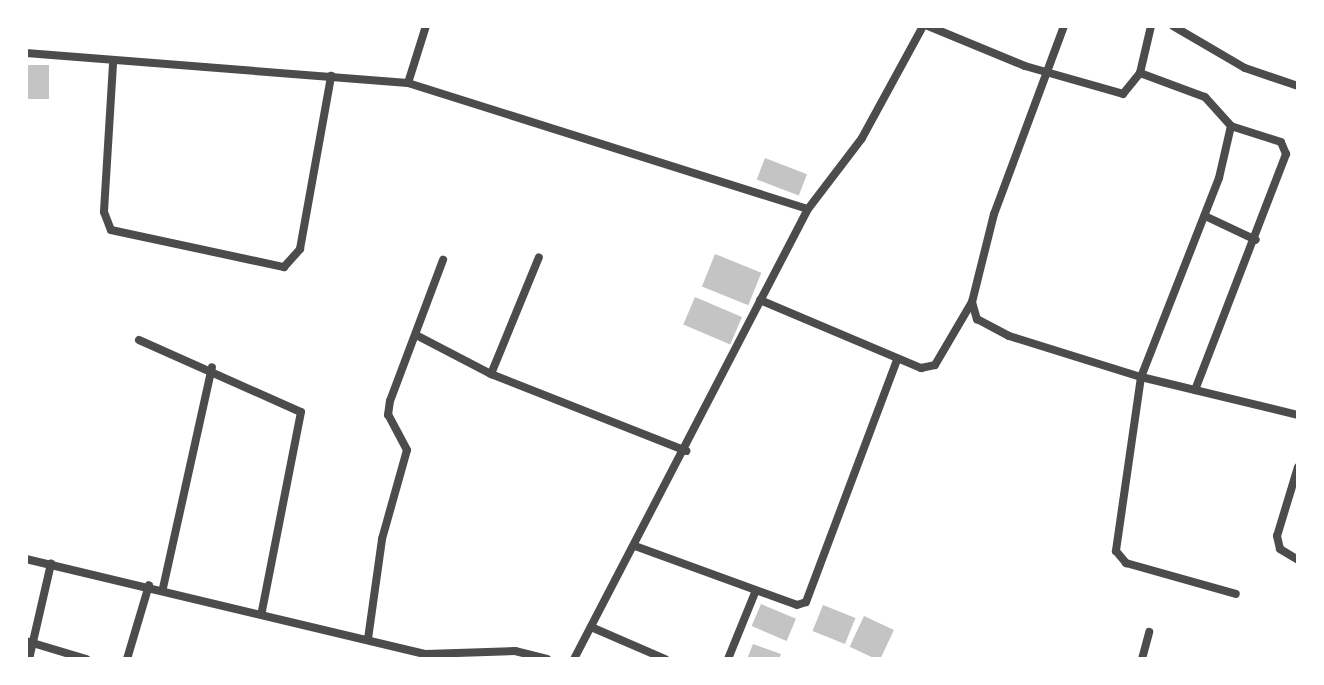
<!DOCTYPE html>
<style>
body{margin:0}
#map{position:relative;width:1324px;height:685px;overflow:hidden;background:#fff;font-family:"Fira Sans Condensed",sans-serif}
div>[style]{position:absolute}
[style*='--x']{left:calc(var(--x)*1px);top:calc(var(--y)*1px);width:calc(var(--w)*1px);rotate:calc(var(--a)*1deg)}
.building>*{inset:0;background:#c4c4c4;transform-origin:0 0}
.minor>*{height:8px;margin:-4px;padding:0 4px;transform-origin:4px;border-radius:4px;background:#4c4c4c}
span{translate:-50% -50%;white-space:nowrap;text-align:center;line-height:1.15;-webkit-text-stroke:6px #fff;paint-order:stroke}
.frame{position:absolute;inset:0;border:28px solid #fff;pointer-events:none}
</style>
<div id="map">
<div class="building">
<i style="left:26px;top:65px;width:23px;height:34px"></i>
<i style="left:765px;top:158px;width:45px;height:23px;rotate:21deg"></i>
<i style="left:715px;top:254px;width:50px;height:35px;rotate:22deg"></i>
<i style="left:695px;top:297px;width:51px;height:30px;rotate:23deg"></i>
<i style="left:761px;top:604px;width:38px;height:24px;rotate:23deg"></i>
<i style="left:823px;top:605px;width:35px;height:28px;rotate:22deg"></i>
<i style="left:864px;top:616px;width:33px;height:34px;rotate:25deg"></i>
<i style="clip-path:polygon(753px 644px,781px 654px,779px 659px,747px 659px)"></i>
</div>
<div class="minor">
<i style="--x:928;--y:26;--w:105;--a:22.4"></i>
<i style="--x:1025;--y:66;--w:102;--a:15.9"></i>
<i style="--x:1123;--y:94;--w:27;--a:-51"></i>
<i style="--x:1140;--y:73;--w:48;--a:-76.8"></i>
<i style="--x:1064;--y:26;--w:201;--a:110.4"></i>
<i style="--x:994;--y:214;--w:91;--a:104"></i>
<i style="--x:972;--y:302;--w:18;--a:74"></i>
<i style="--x:977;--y:319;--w:36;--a:28"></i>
<i style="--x:1009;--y:336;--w:138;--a:17.3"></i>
<i style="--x:1141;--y:377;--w:162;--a:13.6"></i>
<i style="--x:1173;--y:26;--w:83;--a:30.3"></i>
<i style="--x:1245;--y:68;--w:56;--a:18.8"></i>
<i style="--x:26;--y:53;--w:383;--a:4.5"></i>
<i style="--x:408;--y:83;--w:419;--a:17.5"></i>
<i style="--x:113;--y:64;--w:148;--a:93.5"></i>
<i style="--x:104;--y:212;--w:19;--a:69"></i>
<i style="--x:111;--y:230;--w:177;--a:12.1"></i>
<i style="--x:284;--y:267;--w:24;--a:-48"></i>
<i style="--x:300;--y:249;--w:176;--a:-79.8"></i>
<i style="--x:1140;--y:73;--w:69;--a:20.3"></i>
<i style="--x:1205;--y:97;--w:39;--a:48"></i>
<i style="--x:1231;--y:126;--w:53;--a:103"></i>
<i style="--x:1219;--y:178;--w:214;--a:111.4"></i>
<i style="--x:1141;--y:377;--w:176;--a:98.2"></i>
<i style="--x:1116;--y:551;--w:16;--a:50"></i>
<i style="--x:1126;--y:563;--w:114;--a:15.7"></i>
<i style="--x:408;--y:83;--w:60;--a:-72.5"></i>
<i style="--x:1205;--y:216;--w:56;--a:25.2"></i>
<i style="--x:760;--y:300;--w:175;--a:22.9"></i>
<i style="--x:921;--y:368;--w:14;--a:-12"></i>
<i style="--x:935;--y:365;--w:73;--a:-59.6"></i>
<i style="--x:416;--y:335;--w:85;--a:27.5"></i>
<i style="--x:491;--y:374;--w:210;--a:21.5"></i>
<i style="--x:139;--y:340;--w:177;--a:24"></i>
<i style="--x:301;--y:412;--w:202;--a:101.1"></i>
<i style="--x:491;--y:374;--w:126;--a:-67.7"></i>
<i style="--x:1195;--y:390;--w:253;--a:-68.9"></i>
<i style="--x:1286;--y:154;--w:13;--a:-113"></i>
<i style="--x:1281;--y:142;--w:52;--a:-162.3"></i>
<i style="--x:1298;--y:467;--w:72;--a:106.9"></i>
<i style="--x:1277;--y:536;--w:13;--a:77"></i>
<i style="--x:1280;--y:549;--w:21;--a:31"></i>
<i style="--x:635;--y:546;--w:172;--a:20"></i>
<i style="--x:797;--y:605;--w:9;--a:-18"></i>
<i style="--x:806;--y:602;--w:259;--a:-69.4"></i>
<i style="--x:26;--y:559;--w:411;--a:13.4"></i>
<i style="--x:426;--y:654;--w:89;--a:-1.9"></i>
<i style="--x:515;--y:651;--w:33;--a:14"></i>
<i style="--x:163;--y:588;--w:226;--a:-77.5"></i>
<i style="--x:591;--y:627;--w:81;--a:23.4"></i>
<i style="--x:368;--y:639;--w:101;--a:-82"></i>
<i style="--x:382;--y:539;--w:92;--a:-74.3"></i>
<i style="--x:407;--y:450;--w:40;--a:-118"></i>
<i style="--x:388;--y:415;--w:14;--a:-82"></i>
<i style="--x:390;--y:401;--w:151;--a:-69.4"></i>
<i style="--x:26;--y:641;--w:63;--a:16.7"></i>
<i style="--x:29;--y:659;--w:98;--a:-77"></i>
<i style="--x:127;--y:659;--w:77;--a:-73.4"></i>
<i style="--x:574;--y:659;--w:507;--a:-62.53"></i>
<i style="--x:808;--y:209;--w:89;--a:-52.7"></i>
<i style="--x:862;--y:138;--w:128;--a:-61.4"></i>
<i style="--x:728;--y:659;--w:74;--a:-67.9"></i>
<i style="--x:1142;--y:659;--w:28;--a:-75"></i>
</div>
<div class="frame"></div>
</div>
